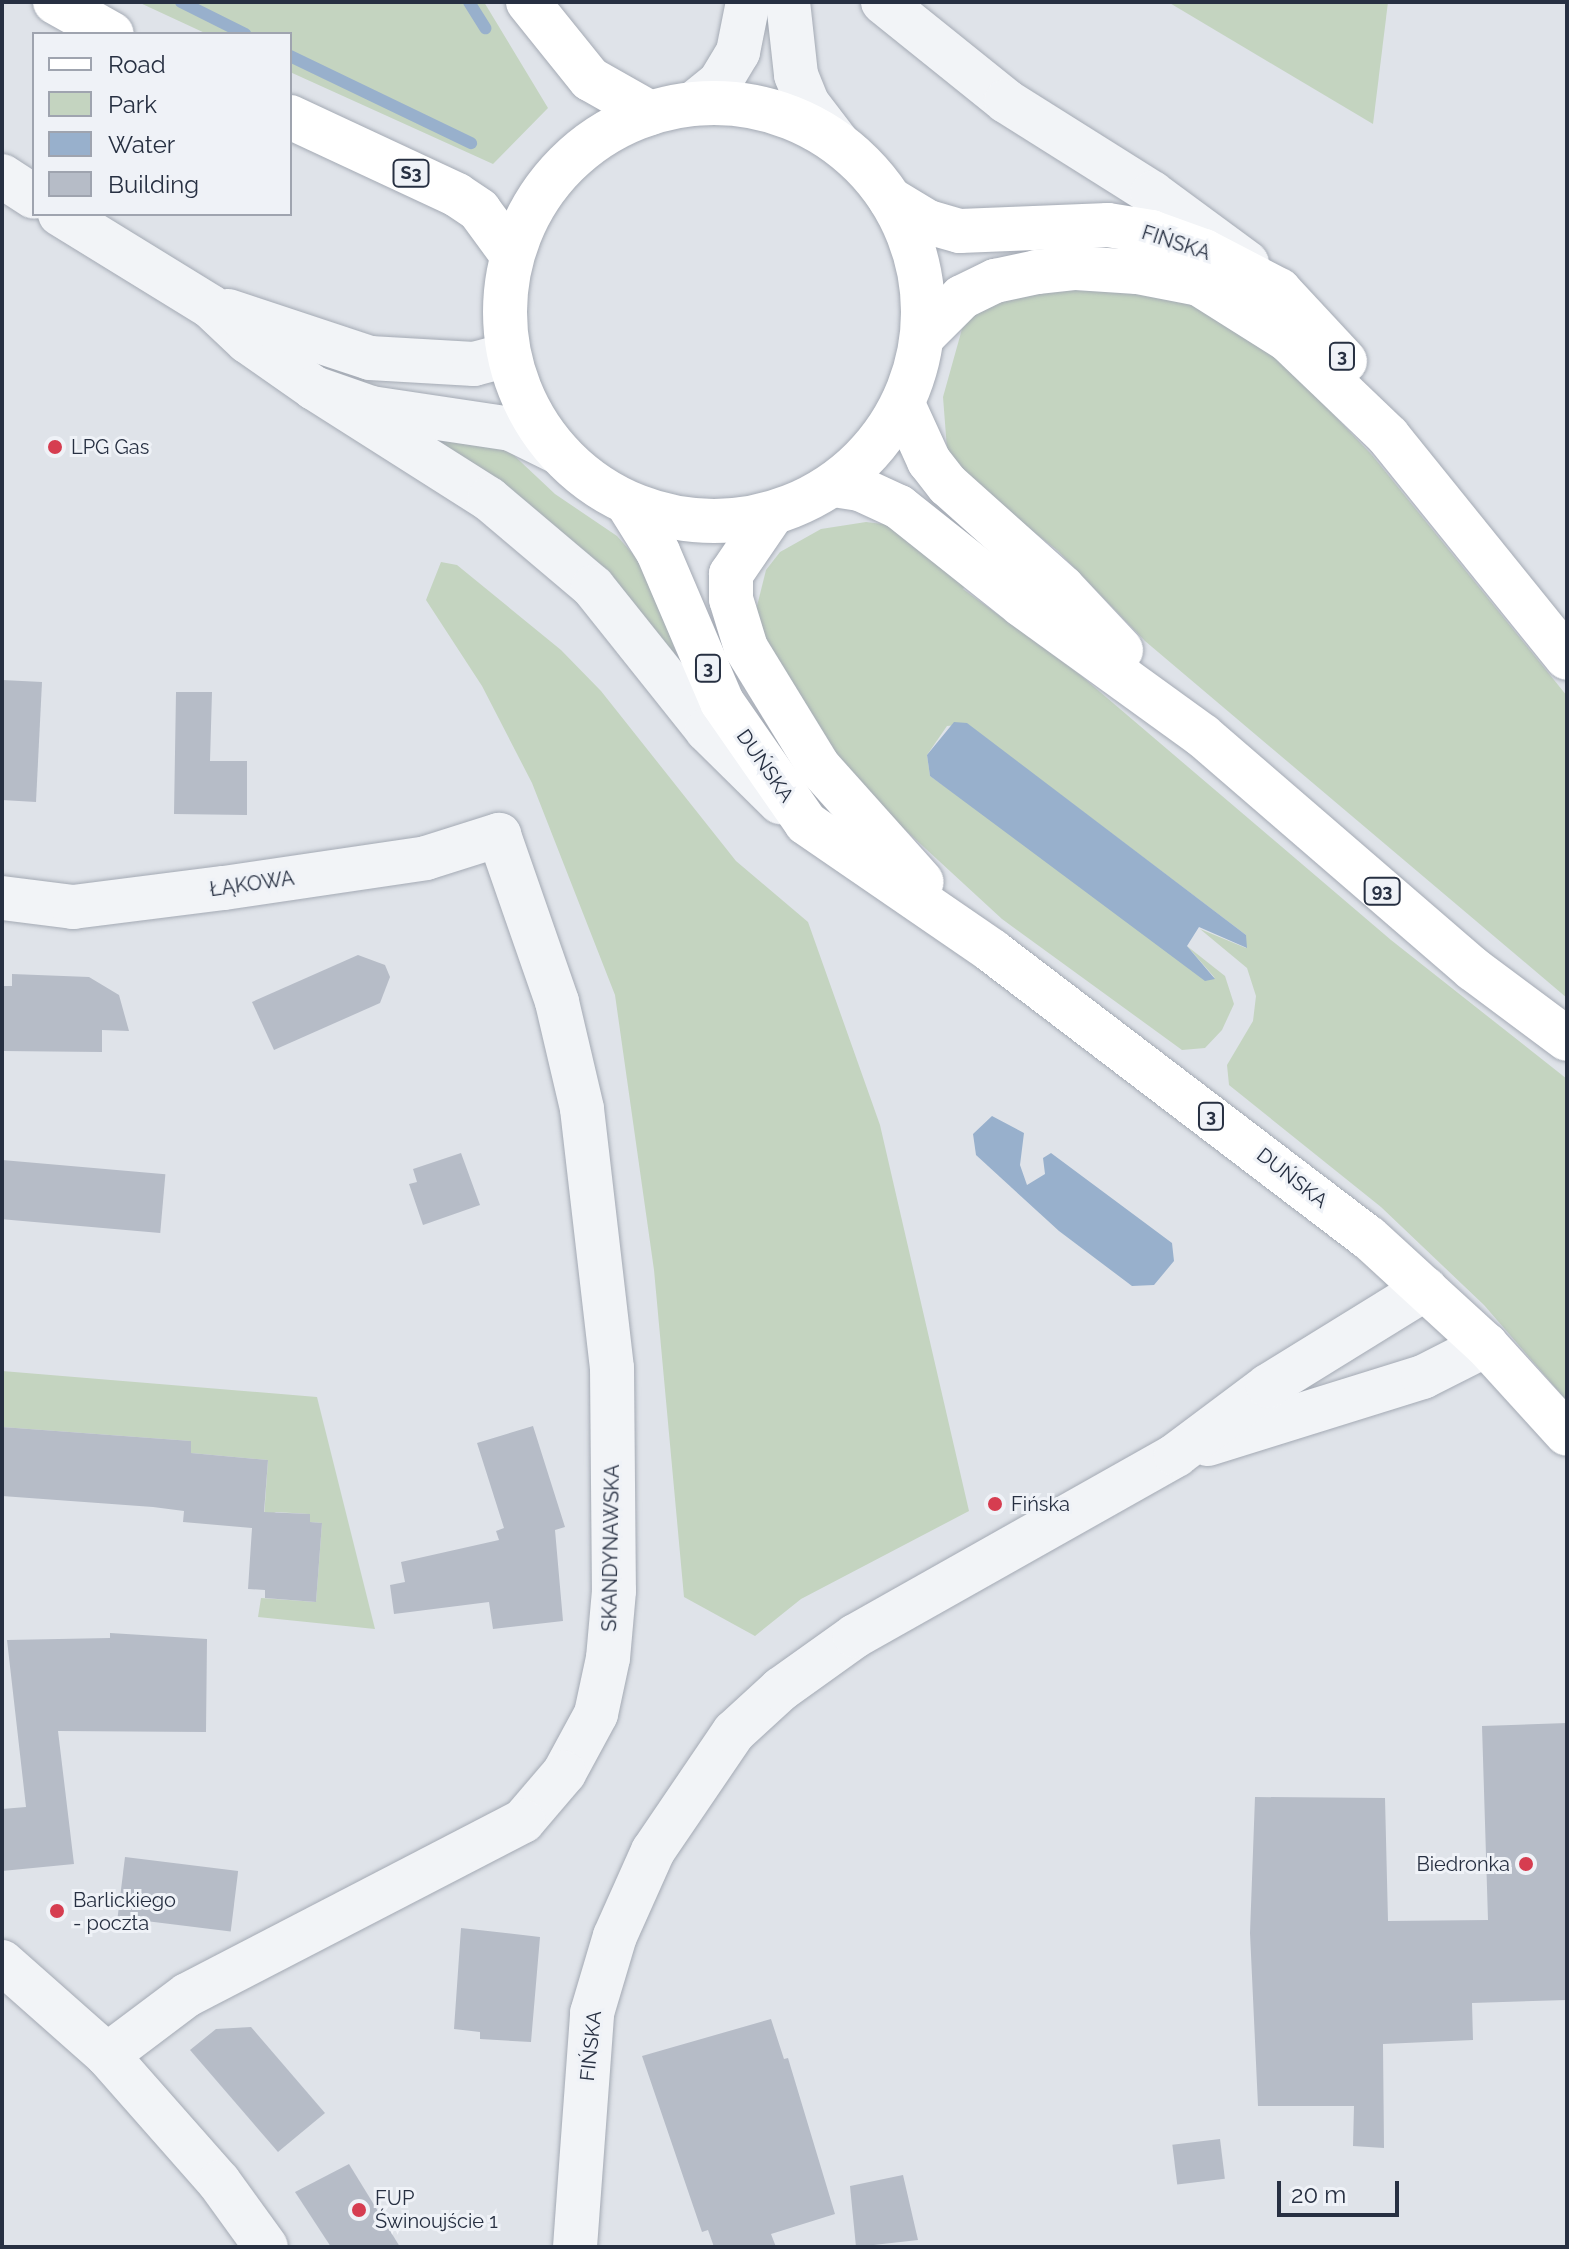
<!DOCTYPE html>
<meta charset="utf-8">
<style>
body{margin:0}
#map{position:relative;width:1569px;height:2249px;overflow:hidden;background:#dfe3e9;font-family:Raleway,sans-serif}
div>[style]{position:absolute}
[style*='--x']{left:calc(var(--x)*1px);top:calc(var(--y)*1px);width:calc(var(--w)*1px);rotate:calc(var(--a)*1deg)}
.green>*{inset:0;background:#c4d4c0}
.water>*{inset:0;background:#98b0cc}
.stream>*{height:12px;margin:-6px;padding:0 6px;transform-origin:6px;border-radius:6px;background:#98b0cc}
.building>*{inset:0;background:#b6bcc7;transform-origin:0 0}
.roads{filter:drop-shadow(0 0 2px #a4aab4) drop-shadow(0 0 2px #a4aab4)}
.minor>*{height:44px;margin:-22px;padding:0 22px;transform-origin:22px;border-radius:22px;background:#f2f4f7}
.tertiary>*{height:44px;margin:-22px;padding:0 22px;transform-origin:22px;border-radius:22px;background:#f2f4f7}
.primary>*{height:44px;margin:-22px;padding:0 22px;transform-origin:22px;border-radius:22px;background:#fff}
.trunk>*{height:44px;margin:-22px;padding:0 22px;transform-origin:22px;border-radius:22px;background:#fff}
.trunk>.ring{margin:-22px;padding:0;box-sizing:content-box;background:none;border:44px solid #fff;border-radius:50%}
.motorway>*{height:44px;margin:-22px;padding:0 22px;transform-origin:22px;border-radius:22px;background:#fff}
.dots>*{width:22px;height:22px;translate:-50% -50%;box-sizing:border-box;border:4px solid #eff2f7;border-radius:50%}
span{translate:-50% -50%;white-space:nowrap;text-align:center;line-height:1.15;-webkit-text-stroke:6px #eff2f7;paint-order:stroke}
.shield-label span{padding:2px 6px;background:#eff2f7;border:2px solid;border-radius:6px;-webkit-text-stroke-width:0}
.shield-label{font-size:18px;color:#273042;font-weight:700}
.street-label{font-size:20px;color:#273042}
.poi-label{font-size:20px;color:#273042}
.left{translate:0 -50%;text-align:left}
.right{translate:-100% -50%;text-align:right}
.frame{position:absolute;inset:0;border:4px solid #273042;pointer-events:none}
.legend{position:absolute;left:32px;top:32px;width:260px;height:184px;box-sizing:border-box;background:#eff2f7;border:2px solid #9fa4af;margin:0;padding:10px 14px;list-style:none;font-size:24px;color:#273042}
.legend li{display:flex;align-items:center;gap:16px;height:40px}
.legend b{width:40px;border:2px solid #9fa4af}
.scale{position:absolute;left:1277px;top:2181px;width:122px;height:36px;box-sizing:border-box;border:4px solid #273042;border-top:0;padding-left:10px;font-size:24px;line-height:28px;white-space:nowrap;color:#273042;-webkit-text-stroke:6px #eff2f7;paint-order:stroke}
</style>
<div id="map">
<div class="green">
<i style="clip-path:polygon(138px 2px,484px 2px,548px 108px,493px 164px,290px 72px,290px 34px,207px 34px)"></i>
<i style="clip-path:polygon(1168px 2px,1388px 2px,1373px 124px)"></i>
<i style="clip-path:polygon(1134px 286px,1206px 308px,1281px 360px,1372px 455px,1567px 696px,1567px 998px,1145px 641px,1058px 551px,973px 484px,947px 449px,943px 397px,962px 329px,975px 314px,1011px 293px)"></i>
<i style="clip-path:polygon(434px 430px,505px 447px,555px 494px,617px 536px,647px 570px,678px 659px,429px 440px)"></i>
<i style="clip-path:polygon(866px 522px,891px 525px,967px 583px,963px 589px,1079px 674px,1391px 940px,1567px 1079px,1567px 1401px,1484px 1305px,1381px 1207px,1229px 1085px,1227px 1065px,1253px 1021px,1256px 996px,1247px 968px,1200px 929px,1246px 948px,1246px 935px,967px 724px,947px 726px,927px 755px,930px 776px,1215px 978px,1187px 946px,1225px 976px,1234px 1004px,1222px 1030px,1205px 1048px,1182px 1050px,1002px 919px,850px 779px,777px 677px,756px 610px,766px 570px,780px 552px,821px 529px)"></i>
<i style="clip-path:polygon(441px 562px,457px 565px,561px 650px,601px 691px,736px 861px,808px 922px,880px 1125px,969px 1511px,801px 1599px,755px 1636px,684px 1597px,654px 1270px,615px 995px,532px 783px,482px 686px,426px 600px)"></i>
<i style="clip-path:polygon(2px 1371px,317px 1397px,375px 1629px,258px 1617px,261px 1598px,316px 1602px,322px 1523px,310px 1522px,309px 1514px,276px 1512px,264px 1518px,268px 1460px,191px 1453px,191px 1441px,2px 1427px)"></i>
</div>
<div class="water">
<i style="clip-path:polygon(954px 722px,967px 723px,1246px 935px,1247px 948px,1199px 927px,1187px 946px,1215px 979px,1205px 981px,930px 776px,927px 755px)"></i>
<i style="clip-path:polygon(992px 1116px,1024px 1133px,1020px 1165px,1027px 1185px,1045px 1174px,1043px 1158px,1051px 1153px,1172px 1243px,1174px 1261px,1154px 1285px,1132px 1286px,1059px 1231px,976px 1155px,973px 1134px)"></i>
</div>
<div class="stream">
<i style="--x:181;--y:2;--w:72;--a:26.6"></i>
<i style="--x:469;--y:2;--w:31;--a:58"></i>
<i style="--x:290;--y:56;--w:201;--a:25.7"></i>
</div>
<div class="building">
<i style="clip-path:polygon(2px 680px,42px 682px,36px 802px,2px 800px)"></i>
<i style="clip-path:polygon(176px 692px,212px 692px,210px 761px,247px 761px,247px 815px,174px 814px)"></i>
<i style="clip-path:polygon(358px 955px,385px 965px,390px 977px,380px 1003px,274px 1050px,252px 1002px)"></i>
<i style="clip-path:polygon(12px 974px,89px 977px,119px 995px,129px 1031px,102px 1030px,102px 1052px,2px 1051px,2px 986px,12px 986px)"></i>
<i style="clip-path:polygon(461px 1153px,480px 1205px,423px 1225px,409px 1184px,417px 1182px,413px 1169px)"></i>
<i style="left:2px;top:1160px;width:164px;height:59px;rotate:5deg"></i>
<i style="clip-path:polygon(533px 1426px,565px 1527px,555px 1530px,563px 1621px,493px 1629px,489px 1602px,394px 1614px,390px 1585px,405px 1582px,401px 1562px,499px 1540px,496px 1531px,504px 1528px,477px 1443px)"></i>
<i style="clip-path:polygon(2px 1427px,191px 1441px,191px 1453px,268px 1460px,264px 1512px,310px 1514px,310px 1522px,322px 1523px,316px 1602px,265px 1598px,265px 1590px,248px 1589px,252px 1528px,183px 1522px,184px 1511px,153px 1507px,2px 1496px)"></i>
<i style="clip-path:polygon(110px 1633px,207px 1639px,206px 1732px,58px 1731px,74px 1864px,2px 1871px,2px 1809px,26px 1807px,7px 1640px,110px 1638px)"></i>
<i style="clip-path:polygon(1567px 1723px,1567px 2000px,1472px 2003px,1473px 2040px,1383px 2044px,1384px 2148px,1353px 2146px,1354px 2106px,1258px 2106px,1250px 1933px,1255px 1797px,1385px 1798px,1388px 1921px,1488px 1920px,1482px 1726px)"></i>
<i style="left:125px;top:1857px;width:114px;height:61px;rotate:7deg"></i>
<i style="clip-path:polygon(461px 1928px,540px 1937px,531px 2042px,480px 2039px,480px 2032px,454px 2029px)"></i>
<i style="clip-path:polygon(771px 2019px,784px 2059px,788px 2058px,835px 2214px,771px 2234px,776px 2247px,714px 2247px,708px 2230px,702px 2232px,642px 2056px)"></i>
<i style="clip-path:polygon(251px 2027px,325px 2113px,278px 2152px,190px 2050px,216px 2029px)"></i>
<i style="left:1220px;top:2139px;width:40px;height:48px;rotate:83deg"></i>
<i style="clip-path:polygon(349px 2164px,400px 2247px,331px 2247px,295px 2192px)"></i>
<i style="clip-path:polygon(903px 2175px,918px 2240px,856px 2247px,850px 2186px)"></i>
</div>
<div class="roads">
<div class="minor">
<i style="--x:2;--y:898;--w:72;--a:7.2"></i>
<i style="--x:73;--y:907;--w:152;--a:-7.2"></i>
<i style="--x:224;--y:888;--w:204;--a:-8.4"></i>
<i style="--x:426;--y:858;--w:77;--a:-17.5"></i>
<i style="--x:499;--y:835;--w:177;--a:70.8"></i>
<i style="--x:557;--y:1002;--w:110;--a:76.8"></i>
<i style="--x:582;--y:1109;--w:261;--a:83.4"></i>
<i style="--x:612;--y:1368;--w:223;--a:89.5"></i>
<i style="--x:614;--y:1591;--w:67;--a:95.1"></i>
<i style="--x:608;--y:1658;--w:57;--a:102.1"></i>
<i style="--x:596;--y:1714;--w:67;--a:118.5"></i>
<i style="--x:564;--y:1773;--w:63;--a:130.5"></i>
<i style="--x:523;--y:1821;--w:378;--a:152.6"></i>
<i style="--x:187;--y:1995;--w:100;--a:143.1"></i>
</div>
<div class="tertiary">
<i style="--x:788;--y:2;--w:73;--a:83.7"></i>
<i style="--x:796;--y:75;--w:31;--a:68"></i>
<i style="--x:808;--y:104;--w:48;--a:52.7"></i>
<i style="--x:883;--y:2;--w:158;--a:38.8"></i>
<i style="--x:1006;--y:101;--w:173;--a:32.2"></i>
<i style="--x:1152;--y:193;--w:118;--a:36.4"></i>
<i style="--x:693;--y:104;--w:35;--a:-39"></i>
<i style="--x:720;--y:82;--w:35;--a:-59"></i>
<i style="--x:738;--y:52;--w:51;--a:-78.7"></i>
<i style="--x:2;--y:176;--w:38;--a:33"></i>
<i style="--x:60;--y:214;--w:177;--a:31.6"></i>
<i style="--x:211;--y:307;--w:50;--a:43.4"></i>
<i style="--x:247;--y:341;--w:82;--a:35"></i>
<i style="--x:314;--y:388;--w:60;--a:19.3"></i>
<i style="--x:371;--y:408;--w:142;--a:8.5"></i>
<i style="--x:511;--y:429;--w:52;--a:26.1"></i>
<i style="--x:228;--y:311;--w:150;--a:18.3"></i>
<i style="--x:370;--y:358;--w:104;--a:3.3"></i>
<i style="--x:474;--y:364;--w:35;--a:-15"></i>
<i style="--x:314;--y:388;--w:207;--a:32.4"></i>
<i style="--x:489;--y:499;--w:136;--a:40.2"></i>
<i style="--x:593;--y:587;--w:183;--a:51.4"></i>
<i style="--x:707;--y:730;--w:103;--a:44.6"></i>
<i style="--x:1208;--y:1444;--w:225;--a:-17.3"></i>
<i style="--x:1423;--y:1377;--w:71;--a:-26.9"></i>
<i style="--x:2;--y:1962;--w:140;--a:41.5"></i>
<i style="--x:107;--y:2055;--w:169;--a:48.6"></i>
<i style="--x:219;--y:2182;--w:80;--a:54.1"></i>
<i style="--x:575;--y:2247;--w:235;--a:-85.8"></i>
<i style="--x:592;--y:2013;--w:80;--a:-73.4"></i>
<i style="--x:615;--y:1936;--w:93;--a:-65.9"></i>
<i style="--x:653;--y:1851;--w:144;--a:-55.8"></i>
<i style="--x:734;--y:1732;--w:64;--a:-42.5"></i>
<i style="--x:781;--y:1689;--w:91;--a:-35.6"></i>
<i style="--x:855;--y:1636;--w:369;--a:-29.4"></i>
<i style="--x:1176;--y:1455;--w:115;--a:-36.9"></i>
<i style="--x:1268;--y:1386;--w:185;--a:-31.7"></i>
</div>
<div class="primary">
<i style="--x:903;--y:404;--w:63;--a:65.5"></i>
<i style="--x:929;--y:461;--w:31;--a:52"></i>
<i style="--x:948;--y:485;--w:154;--a:41.8"></i>
<i style="--x:1063;--y:588;--w:85;--a:46.9"></i>
<i style="--x:834;--y:485;--w:26;--a:9"></i>
<i style="--x:860;--y:489;--w:43;--a:24.8"></i>
<i style="--x:899;--y:507;--w:157;--a:38.5"></i>
<i style="--x:1022;--y:605;--w:223;--a:35.9"></i>
<i style="--x:1203;--y:736;--w:357;--a:40.8"></i>
<i style="--x:1473;--y:969;--w:117;--a:36.7"></i>
</div>
<div class="trunk">
<i class="ring" style="left:505px;top:103px;width:374px;height:374px"></i>
<i style="--x:890;--y:199;--w:44;--a:31.2"></i>
<i style="--x:928;--y:222;--w:33;--a:16"></i>
<i style="--x:960;--y:231;--w:148;--a:-2.3"></i>
<i style="--x:1108;--y:225;--w:44;--a:9.2"></i>
<i style="--x:1151;--y:232;--w:56;--a:19.7"></i>
<i style="--x:1204;--y:251;--w:85;--a:27.5"></i>
<i style="--x:1279;--y:290;--w:97;--a:47.1"></i>
<i style="--x:923;--y:336;--w:55;--a:-45"></i>
<i style="--x:962;--y:297;--w:37;--a:-26"></i>
<i style="--x:995;--y:281;--w:43;--a:-12.1"></i>
<i style="--x:1037;--y:272;--w:39;--a:-6"></i>
<i style="--x:1076;--y:268;--w:61;--a:3.8"></i>
<i style="--x:1137;--y:272;--w:63;--a:11"></i>
<i style="--x:1199;--y:284;--w:105;--a:32.2"></i>
<i style="--x:1288;--y:340;--w:139;--a:43.8"></i>
<i style="--x:1388;--y:436;--w:285;--a:51.1"></i>
<i style="--x:628;--y:504;--w:57;--a:58"></i>
<i style="--x:658;--y:552;--w:163;--a:66.9"></i>
<i style="--x:722;--y:702;--w:147;--a:55.2"></i>
<i style="--x:806;--y:823;--w:226;--a:34.5"></i>
<i style="--x:992;--y:951;--w:472;--a:37.3"></i>
<i style="--x:1368;--y:1237;--w:160;--a:42.5"></i>
<i style="--x:1486;--y:1345;--w:120;--a:47.7"></i>
<i style="--x:772;--y:514;--w:73;--a:124.3"></i>
<i style="--x:731;--y:574;--w:25;--a:90"></i>
<i style="--x:731;--y:599;--w:51;--a:73"></i>
<i style="--x:746;--y:648;--w:140;--a:58.5"></i>
<i style="--x:819;--y:767;--w:154;--a:48.2"></i>
</div>
<div class="motorway">
<i style="--x:55;--y:2;--w:65;--a:29.3"></i>
<i style="--x:528;--y:2;--w:99;--a:51.2"></i>
<i style="--x:590;--y:79;--w:69;--a:29.5"></i>
<i style="--x:290;--y:117;--w:184;--a:25"></i>
<i style="--x:457;--y:195;--w:27;--a:34"></i>
<i style="--x:479;--y:210;--w:56;--a:53.7"></i>
</div>
</div>
<div class="dots">
<i style="left:55px;top:447px;background:#d63d50"></i>
<i style="left:995px;top:1504px;background:#d63d50"></i>
<i style="left:1526px;top:1864px;background:#d63d50"></i>
<i style="left:57px;top:1911px;background:#d63d50"></i>
<i style="left:359px;top:2210px;background:#d63d50"></i>
</div>
<div class="shield-label">
<span style="left:411px;top:173px">S3</span>
<span style="left:1342px;top:356px">3</span>
<span style="left:708px;top:668px">3</span>
<span style="left:1382px;top:891px">93</span>
<span style="left:1211px;top:1116px">3</span>
</div>
<div class="street-label">
<span style="left:1176px;top:243px;rotate:18deg">FIŃSKA</span>
<span style="left:765px;top:766px;rotate:55deg">DUŃSKA</span>
<span style="left:252px;top:884px;rotate:-8deg">ŁĄKOWA</span>
<span style="left:1292px;top:1178px;rotate:38deg">DUŃSKA</span>
<span style="left:611px;top:1548px;rotate:-89deg">SKANDYNAWSKA</span>
<span style="left:591px;top:2046px;rotate:-84deg">FIŃSKA</span>
</div>
<div class="poi-label">
<span class="left" style="left:71px;top:447px">LPG Gas</span>
<span class="left" style="left:1011px;top:1504px">Fińska</span>
<span class="right" style="left:1510px;top:1864px">Biedronka</span>
<span class="left" style="left:73px;top:1912px">Barlickiego<br>- poczta</span>
<span class="left" style="left:375px;top:2210px">FUP<br>Świnoujście 1</span>
</div>
<div class="frame"></div>
<ul class="legend">
<li><b style="height:10px;background:#fff"></b>Road</li>
<li><b style="height:22px;background:#c4d4c0"></b>Park</li>
<li><b style="height:22px;background:#98b0cc"></b>Water</li>
<li><b style="height:22px;background:#b6bcc7"></b>Building</li>
</ul>
<div class="scale">20 m</div>
</div>
